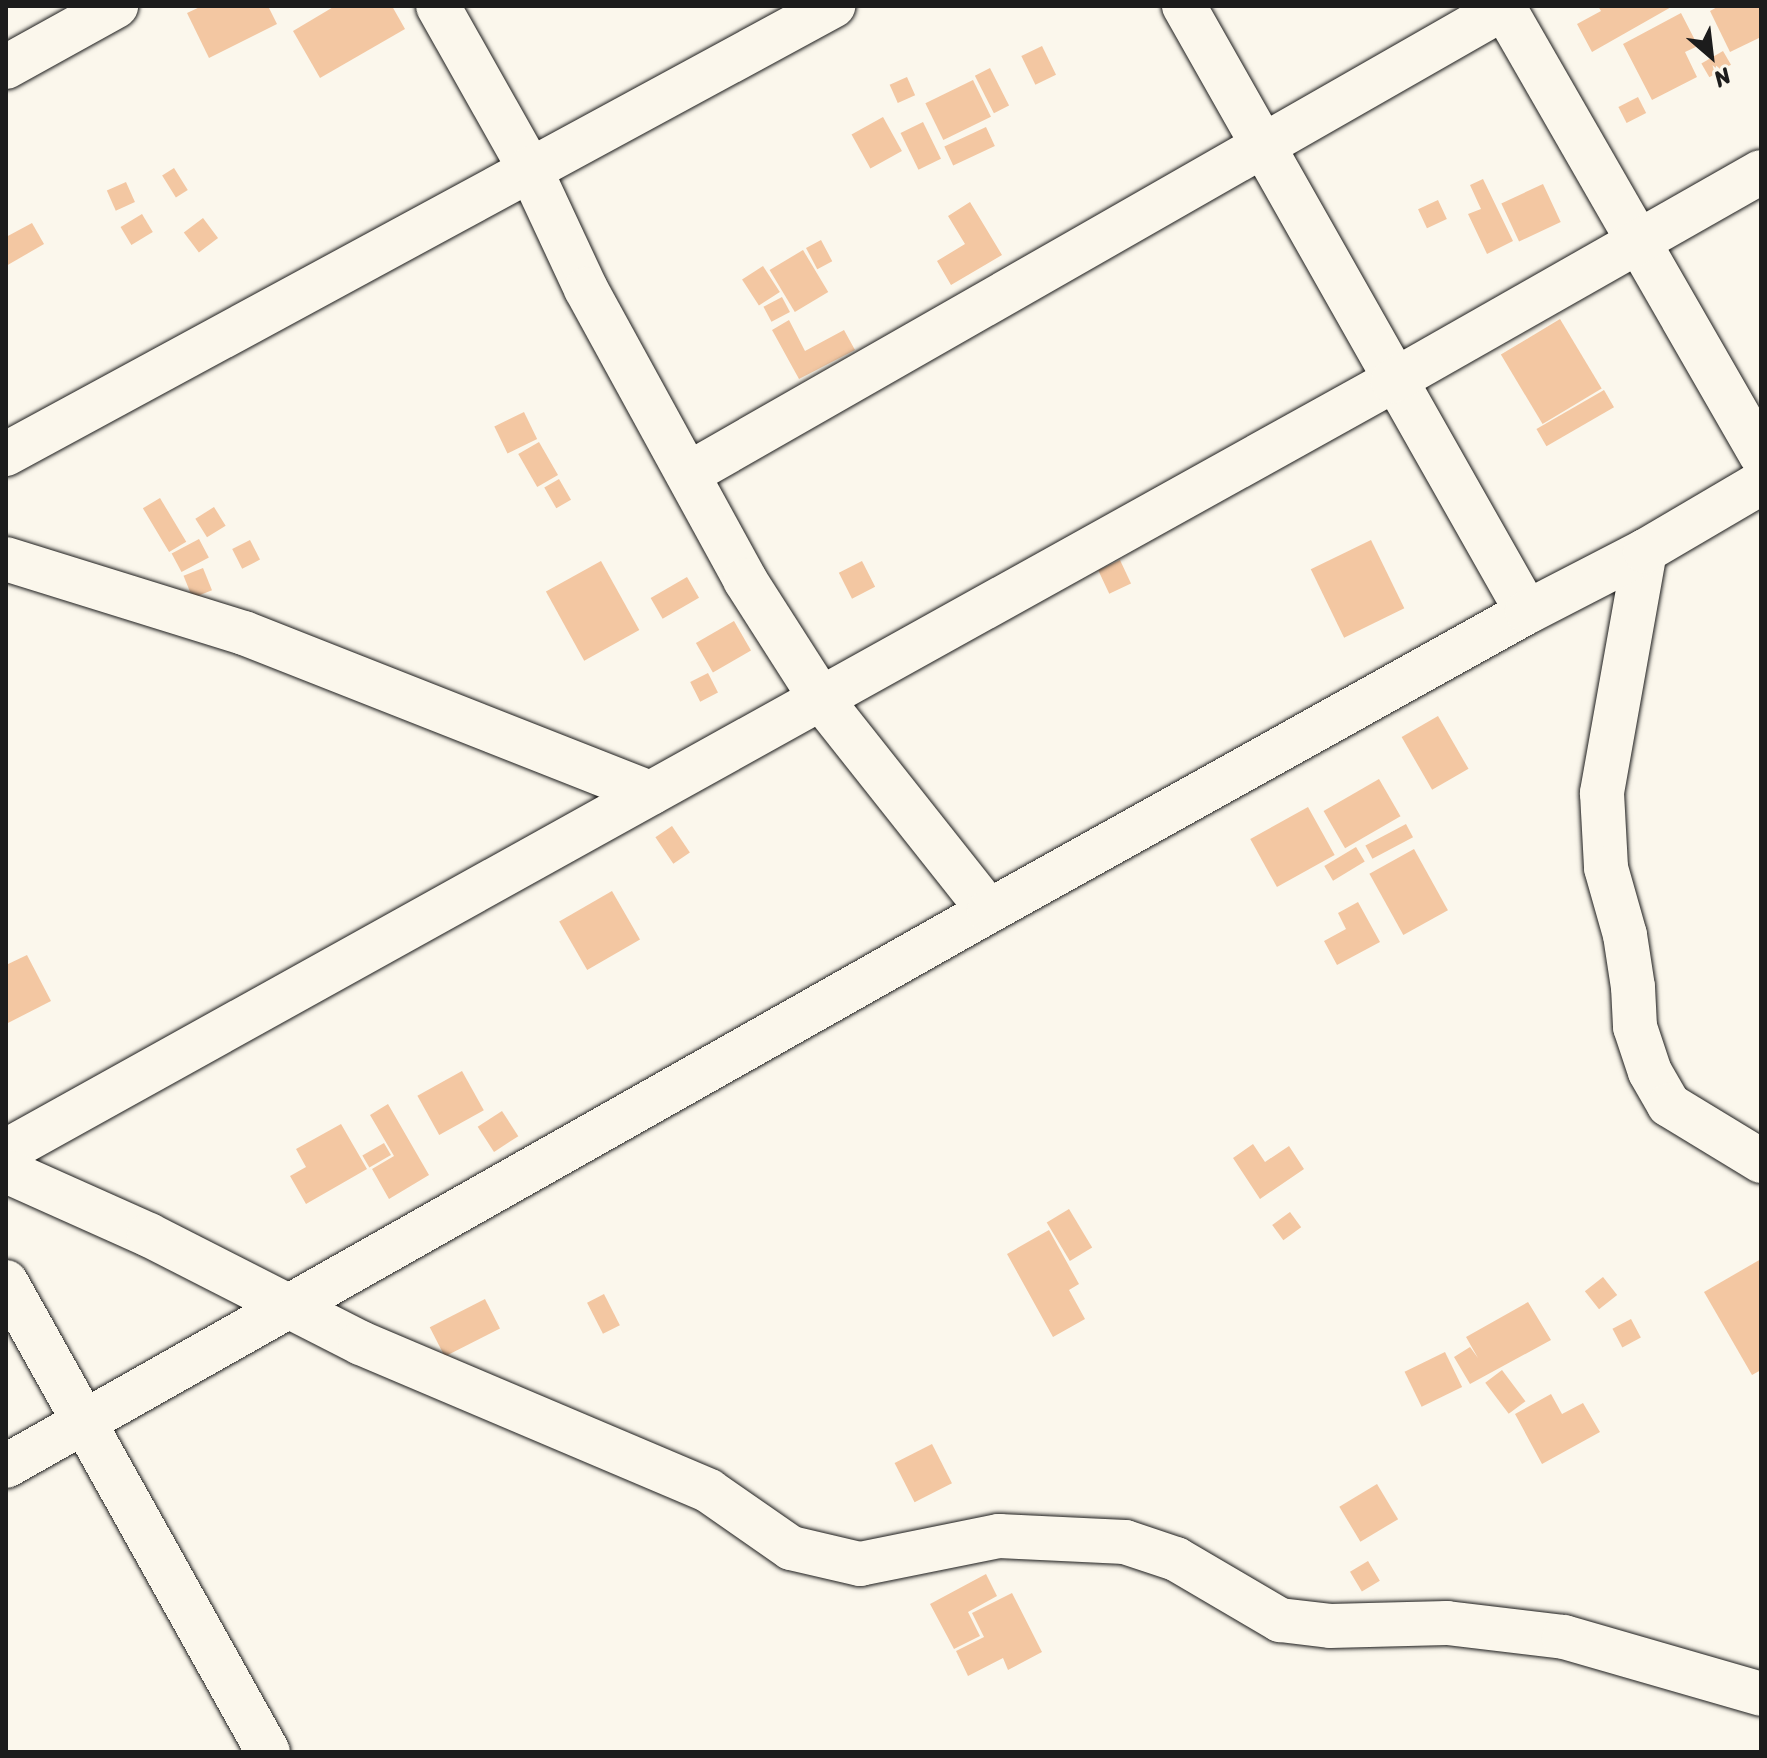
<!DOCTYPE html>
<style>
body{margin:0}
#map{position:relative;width:1767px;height:1758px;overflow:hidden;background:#fbf7ec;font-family:Sriracha,sans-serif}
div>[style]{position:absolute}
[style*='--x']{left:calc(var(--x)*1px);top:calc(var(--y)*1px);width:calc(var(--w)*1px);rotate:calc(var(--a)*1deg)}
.building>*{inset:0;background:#f3c7a2;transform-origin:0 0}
.roads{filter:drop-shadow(0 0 2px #1c1c1c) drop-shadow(0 0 2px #1c1c1c)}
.minor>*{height:44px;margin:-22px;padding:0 22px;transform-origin:22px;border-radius:22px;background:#fbf7ec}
span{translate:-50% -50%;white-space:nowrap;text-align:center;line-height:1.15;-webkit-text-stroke:7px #fbf7ec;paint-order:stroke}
.frame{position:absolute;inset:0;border:8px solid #1c1c1c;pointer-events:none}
.north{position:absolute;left:1671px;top:16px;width:80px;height:80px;-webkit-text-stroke:6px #fbf7ec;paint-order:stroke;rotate:152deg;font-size:22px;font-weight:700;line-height:32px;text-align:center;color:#1c1c1c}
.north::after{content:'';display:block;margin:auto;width:28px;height:36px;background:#1c1c1c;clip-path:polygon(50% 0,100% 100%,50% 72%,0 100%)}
</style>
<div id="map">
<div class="building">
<i style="clip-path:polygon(202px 6px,268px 6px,277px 24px,209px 58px,187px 13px)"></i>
<i style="clip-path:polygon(335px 6px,392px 6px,405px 29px,320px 78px,293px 31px)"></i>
<i style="clip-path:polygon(1598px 6px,1673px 6px,1592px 52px,1577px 24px,1601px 11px)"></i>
<i style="clip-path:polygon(1719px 6px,1761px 6px,1761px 37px,1730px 52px,1710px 11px)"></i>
<i style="clip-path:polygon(1681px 13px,1698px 46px,1685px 52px,1697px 77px,1652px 100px,1623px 44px)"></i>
<i style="left:1042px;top:46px;width:32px;height:23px;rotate:64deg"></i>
<i style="left:1723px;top:51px;width:16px;height:25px;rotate:60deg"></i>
<i style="left:990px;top:68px;width:42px;height:17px;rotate:63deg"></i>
<i style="left:907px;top:77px;width:20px;height:19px;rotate:66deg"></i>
<i style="left:973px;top:80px;width:41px;height:53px;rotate:64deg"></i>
<i style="left:1638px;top:97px;width:18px;height:22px;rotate:63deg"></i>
<i style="left:883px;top:117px;width:39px;height:36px;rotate:61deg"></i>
<i style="left:923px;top:122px;width:41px;height:25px;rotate:64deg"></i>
<i style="left:986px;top:127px;width:21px;height:46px;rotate:65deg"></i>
<i style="left:174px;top:168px;width:26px;height:14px;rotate:58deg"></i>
<i style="clip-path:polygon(1483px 179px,1513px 241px,1487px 254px,1468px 214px,1481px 209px,1470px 185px)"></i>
<i style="left:126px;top:182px;width:22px;height:21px;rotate:66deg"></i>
<i style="left:1543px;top:184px;width:42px;height:46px;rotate:65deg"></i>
<i style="left:1438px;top:200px;width:21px;height:22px;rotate:65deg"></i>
<i style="clip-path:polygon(970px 202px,1002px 255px,951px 285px,937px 261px,965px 244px,948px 216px)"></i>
<i style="left:142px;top:214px;width:21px;height:25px;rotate:59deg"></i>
<i style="left:203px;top:218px;width:25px;height:24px;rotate:53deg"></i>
<i style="clip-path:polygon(32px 223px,44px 244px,6px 266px,6px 237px)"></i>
<i style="left:821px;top:240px;width:24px;height:17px;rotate:62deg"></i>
<i style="left:803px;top:250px;width:49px;height:39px;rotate:59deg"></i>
<i style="left:763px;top:266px;width:31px;height:25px;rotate:57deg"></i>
<i style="left:782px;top:297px;width:17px;height:21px;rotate:62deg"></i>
<i style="left:1560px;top:319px;width:81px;height:69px;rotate:59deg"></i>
<i style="clip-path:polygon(789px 320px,805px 351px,844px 330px,855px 350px,799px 379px,772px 330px)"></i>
<i style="left:1604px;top:390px;width:20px;height:78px;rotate:60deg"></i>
<i style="left:524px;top:412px;width:30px;height:33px;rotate:64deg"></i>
<i style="left:539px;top:442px;width:38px;height:24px;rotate:60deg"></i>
<i style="left:559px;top:479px;width:24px;height:17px;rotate:60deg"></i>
<i style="left:160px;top:498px;width:51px;height:20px;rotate:59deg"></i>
<i style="left:214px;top:507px;width:22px;height:22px;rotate:58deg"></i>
<i style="left:199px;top:539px;width:21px;height:31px;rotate:62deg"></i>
<i style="left:250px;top:540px;width:22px;height:20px;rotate:63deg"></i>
<i style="left:1371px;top:540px;width:76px;height:67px;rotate:64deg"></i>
<i style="left:1120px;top:560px;width:26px;height:24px;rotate:65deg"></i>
<i style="left:601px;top:561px;width:79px;height:63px;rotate:61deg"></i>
<i style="left:862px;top:561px;width:29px;height:26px;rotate:63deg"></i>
<i style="left:203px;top:568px;width:24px;height:21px;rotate:68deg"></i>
<i style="left:687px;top:577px;width:24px;height:42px;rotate:60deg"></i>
<i style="left:734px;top:621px;width:34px;height:44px;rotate:60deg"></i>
<i style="left:708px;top:673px;width:22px;height:20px;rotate:63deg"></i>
<i style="left:1438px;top:716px;width:61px;height:42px;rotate:60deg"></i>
<i style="left:1379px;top:779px;width:43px;height:64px;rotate:60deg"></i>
<i style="left:1308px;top:807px;width:55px;height:66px;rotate:61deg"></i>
<i style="left:1406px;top:824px;width:15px;height:46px;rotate:62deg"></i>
<i style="left:672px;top:826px;width:32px;height:20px;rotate:56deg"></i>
<i style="left:1356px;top:847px;width:17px;height:37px;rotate:59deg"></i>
<i style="left:1414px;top:849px;width:70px;height:51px;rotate:61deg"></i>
<i style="left:612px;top:891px;width:56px;height:61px;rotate:60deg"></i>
<i style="clip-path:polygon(1358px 902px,1380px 942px,1337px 965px,1324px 941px,1346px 929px,1338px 913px)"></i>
<i style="clip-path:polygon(27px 955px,51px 1001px,6px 1024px,6px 965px)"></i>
<i style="left:462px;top:1071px;width:45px;height:51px;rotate:61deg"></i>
<i style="clip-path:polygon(388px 1104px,429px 1175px,389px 1199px,372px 1169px,394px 1156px,370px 1115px)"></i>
<i style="left:502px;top:1111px;width:30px;height:29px;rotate:57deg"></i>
<i style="clip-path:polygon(341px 1124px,367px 1169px,306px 1204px,290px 1176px,306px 1167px,296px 1149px)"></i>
<i style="left:384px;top:1143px;width:14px;height:25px;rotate:60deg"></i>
<i style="clip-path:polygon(1253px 1144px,1265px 1162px,1289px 1146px,1304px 1169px,1260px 1199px,1233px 1158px)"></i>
<i style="left:1069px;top:1209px;width:45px;height:26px;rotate:59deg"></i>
<i style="left:1290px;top:1212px;width:19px;height:22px;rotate:54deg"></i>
<i style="clip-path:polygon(1049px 1230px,1079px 1284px,1069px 1290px,1085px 1319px,1053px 1337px,1007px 1254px)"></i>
<i style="clip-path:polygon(1761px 1259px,1761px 1370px,1752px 1375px,1704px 1292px)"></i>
<i style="left:1603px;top:1277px;width:23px;height:23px;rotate:52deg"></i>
<i style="left:604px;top:1294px;width:35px;height:19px;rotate:63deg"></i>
<i style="left:485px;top:1299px;width:33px;height:62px;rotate:63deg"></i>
<i style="clip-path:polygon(1528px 1302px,1551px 1340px,1470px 1384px,1454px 1357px,1470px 1347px,1478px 1358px,1466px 1337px)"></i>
<i style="left:1631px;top:1319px;width:21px;height:21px;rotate:62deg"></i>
<i style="left:1445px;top:1352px;width:39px;height:45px;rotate:64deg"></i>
<i style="left:1502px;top:1370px;width:39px;height:21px;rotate:53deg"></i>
<i style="clip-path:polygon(1551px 1394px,1562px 1414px,1583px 1403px,1600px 1432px,1542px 1464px,1515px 1414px)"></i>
<i style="left:932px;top:1444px;width:44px;height:42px;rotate:63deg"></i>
<i style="left:1377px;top:1484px;width:41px;height:44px;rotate:59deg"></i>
<i style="left:1368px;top:1561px;width:23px;height:21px;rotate:59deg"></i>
<i style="clip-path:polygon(986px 1574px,997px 1596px,968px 1612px,980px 1636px,954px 1649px,930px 1604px)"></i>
<i style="clip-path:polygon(1012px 1593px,1042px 1652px,1008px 1670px,1003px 1658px,968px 1676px,956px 1651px,984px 1637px,972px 1613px)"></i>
</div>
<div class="roads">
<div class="minor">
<i style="--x:438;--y:6;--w:187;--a:60.6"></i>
<i style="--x:530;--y:169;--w:132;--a:65"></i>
<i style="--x:586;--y:289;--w:332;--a:61.3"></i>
<i style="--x:745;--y:580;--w:141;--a:57.4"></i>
<i style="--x:821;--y:699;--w:270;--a:51.6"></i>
<i style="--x:1184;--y:6;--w:696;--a:60.49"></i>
<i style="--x:1503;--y:6;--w:518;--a:60.12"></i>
<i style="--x:6;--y:67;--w:126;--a:-29"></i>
<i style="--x:6;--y:454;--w:941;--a:-28.45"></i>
<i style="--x:688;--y:474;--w:940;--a:-29.73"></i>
<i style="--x:1645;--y:551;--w:246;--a:100.1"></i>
<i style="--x:1602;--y:793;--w:75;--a:86.9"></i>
<i style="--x:1606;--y:868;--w:70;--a:74.2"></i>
<i style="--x:1625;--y:935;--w:53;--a:81.3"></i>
<i style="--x:1633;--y:987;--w:40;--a:87.1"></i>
<i style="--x:1635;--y:1027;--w:47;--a:71.6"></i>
<i style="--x:1650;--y:1072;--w:38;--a:60"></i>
<i style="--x:1669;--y:1105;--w:108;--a:31.3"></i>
<i style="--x:6;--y:559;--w:249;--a:17.3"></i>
<i style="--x:244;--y:633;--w:437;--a:21.5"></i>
<i style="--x:6;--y:1151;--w:1586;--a:-29.04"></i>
<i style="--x:1393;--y:381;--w:423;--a:-29.6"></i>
<i style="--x:6;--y:1171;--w:157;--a:24.1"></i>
<i style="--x:149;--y:1235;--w:238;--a:27"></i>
<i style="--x:361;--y:1343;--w:378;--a:23"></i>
<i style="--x:709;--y:1491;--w:100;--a:34.8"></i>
<i style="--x:791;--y:1548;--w:71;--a:13.1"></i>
<i style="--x:860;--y:1564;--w:142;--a:-11.4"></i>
<i style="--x:999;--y:1536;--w:126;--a:2.7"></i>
<i style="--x:1125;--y:1542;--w:54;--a:18.4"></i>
<i style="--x:1176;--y:1559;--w:121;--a:30.4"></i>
<i style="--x:1280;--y:1620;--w:50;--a:6.8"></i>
<i style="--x:1330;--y:1626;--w:117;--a:-1.5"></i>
<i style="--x:1447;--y:1623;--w:118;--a:6.8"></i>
<i style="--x:1564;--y:1637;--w:205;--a:16.1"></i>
<i style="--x:6;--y:1282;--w:538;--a:60.86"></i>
<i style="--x:6;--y:1466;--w:1129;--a:-29.45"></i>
<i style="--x:989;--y:911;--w:616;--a:-29.06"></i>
<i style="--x:1527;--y:612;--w:133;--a:-27.3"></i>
<i style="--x:1645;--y:551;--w:134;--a:-30.4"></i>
</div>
</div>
<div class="frame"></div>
<div class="north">N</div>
</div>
